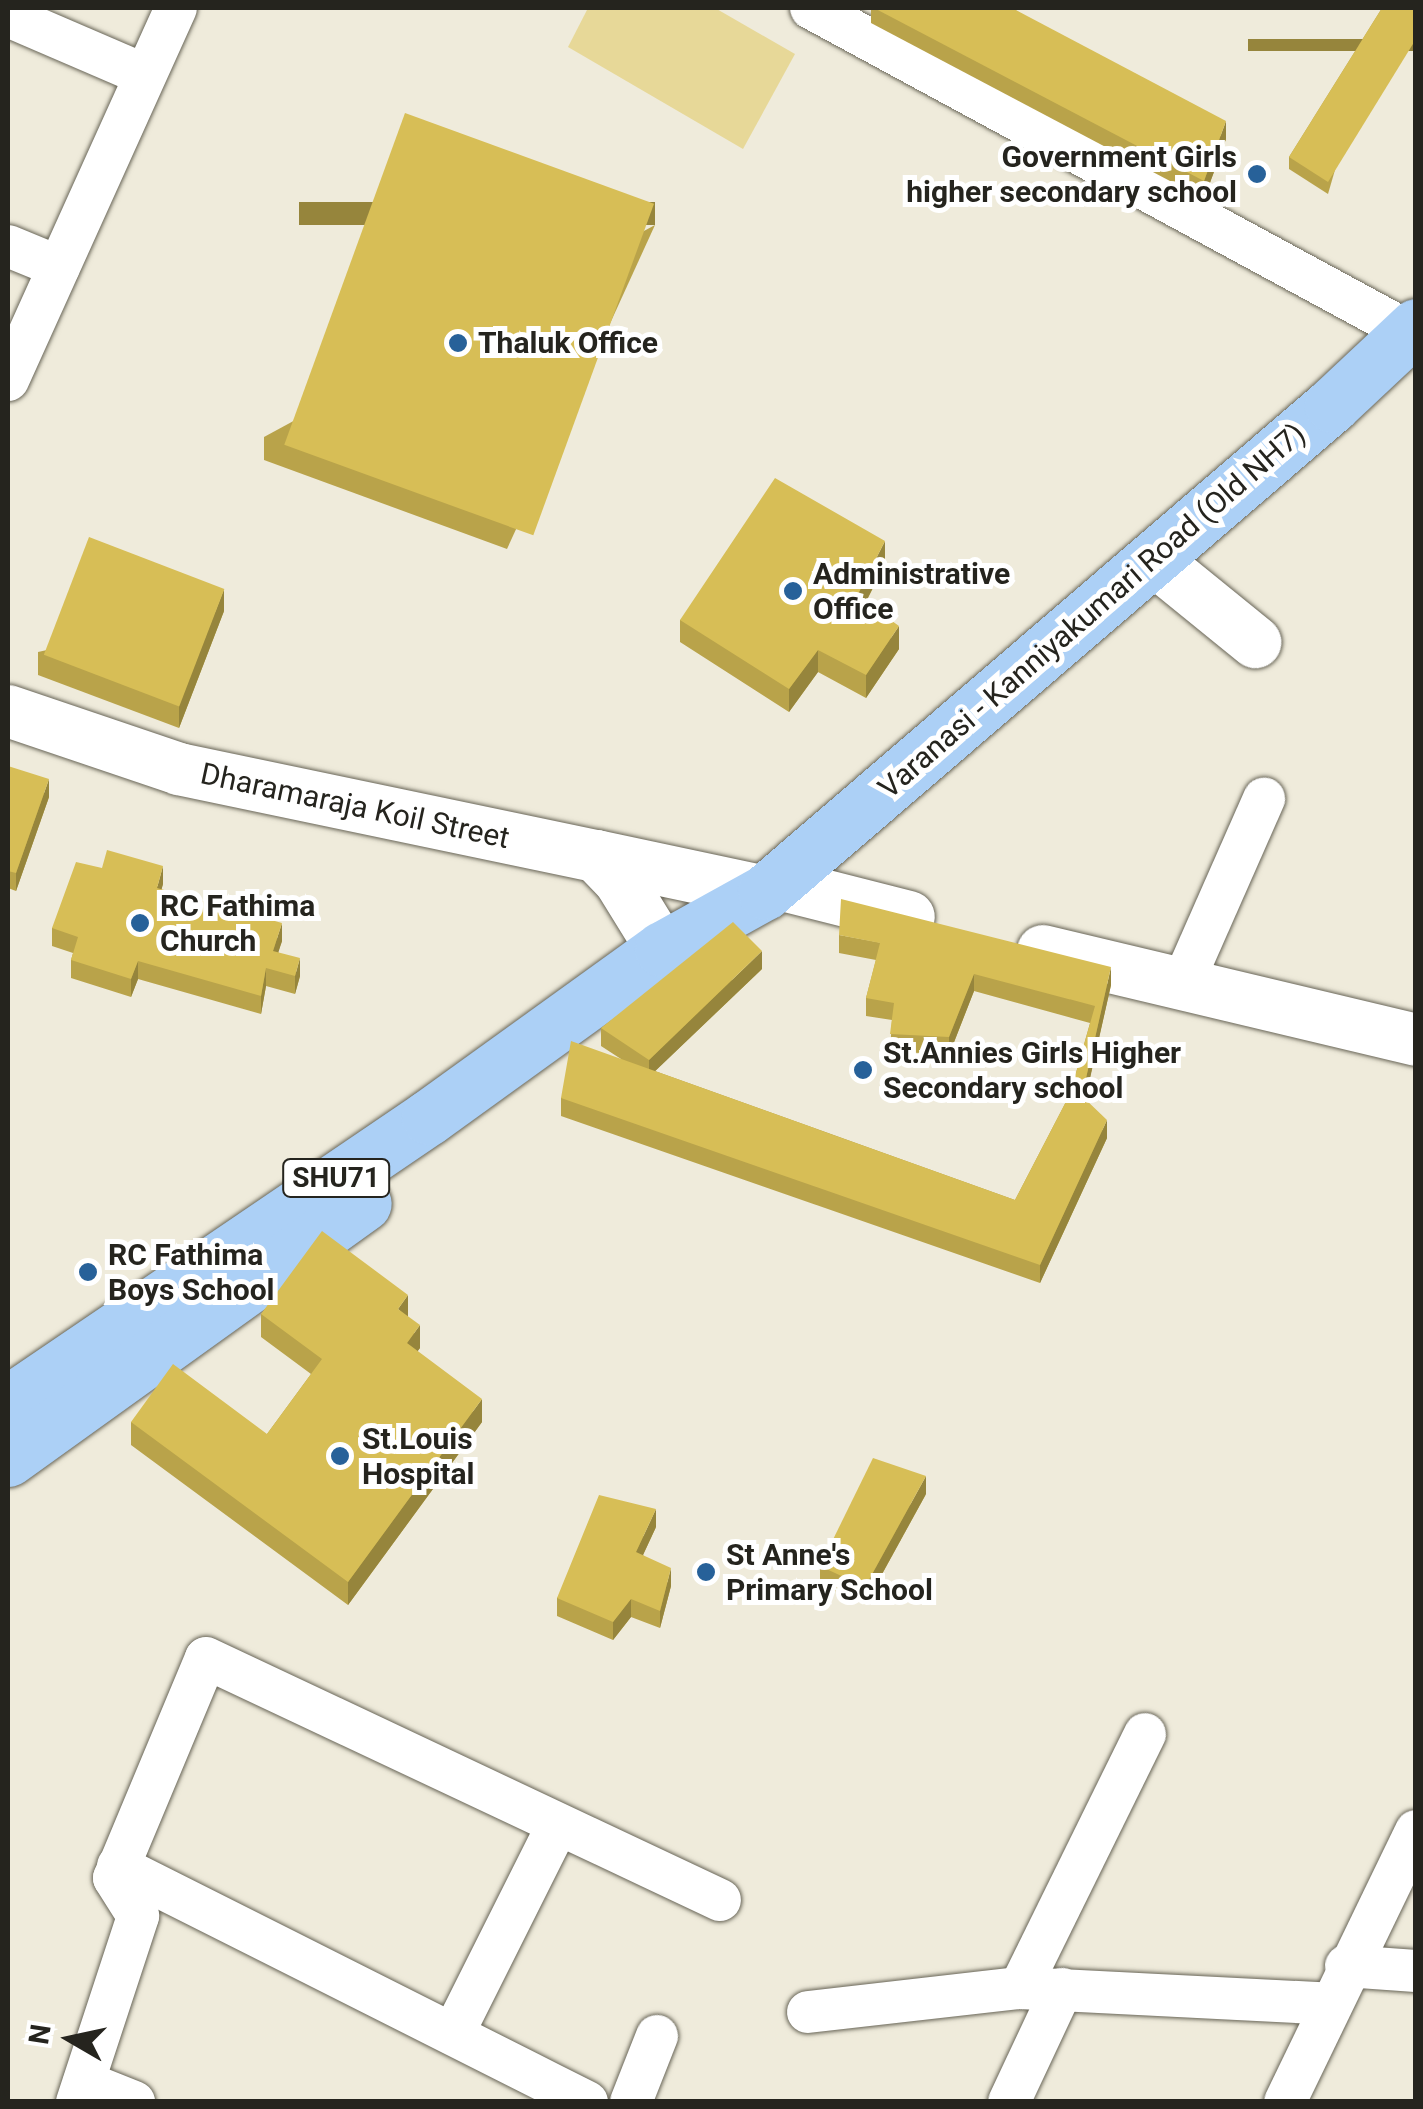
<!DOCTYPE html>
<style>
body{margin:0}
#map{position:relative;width:1423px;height:2109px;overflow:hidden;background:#efebdb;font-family:Roboto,sans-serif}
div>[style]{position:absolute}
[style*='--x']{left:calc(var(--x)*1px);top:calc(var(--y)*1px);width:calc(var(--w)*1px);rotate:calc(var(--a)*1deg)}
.green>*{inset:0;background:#e7d898}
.roads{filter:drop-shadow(0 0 2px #686557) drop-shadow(0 0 2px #686557)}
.minor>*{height:42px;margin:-21px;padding:0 21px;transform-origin:21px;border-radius:21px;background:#fff}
.tertiary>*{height:52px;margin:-26px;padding:0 26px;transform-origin:26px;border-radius:26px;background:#fff}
.primary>*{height:55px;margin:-27.5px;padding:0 27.5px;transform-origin:27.5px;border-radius:27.5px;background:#acd0f6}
.wall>*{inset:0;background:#b9a34a}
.shaded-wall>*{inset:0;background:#96853c;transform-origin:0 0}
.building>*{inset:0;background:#d7be56;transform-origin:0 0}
.dots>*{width:28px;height:28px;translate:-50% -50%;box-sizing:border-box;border:5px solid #fff;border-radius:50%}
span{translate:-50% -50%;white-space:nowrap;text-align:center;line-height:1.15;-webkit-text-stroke:10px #fff;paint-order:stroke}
.shield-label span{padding:2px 8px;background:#fff;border:2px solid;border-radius:8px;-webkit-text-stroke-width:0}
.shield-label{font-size:28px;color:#25241e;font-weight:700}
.poi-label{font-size:30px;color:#25241e;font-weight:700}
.right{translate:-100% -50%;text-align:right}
.left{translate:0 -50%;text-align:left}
.street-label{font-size:30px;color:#25241e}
.frame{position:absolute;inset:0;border:10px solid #25241e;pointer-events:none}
.north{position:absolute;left:20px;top:1989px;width:100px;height:100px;-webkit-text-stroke:8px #fff;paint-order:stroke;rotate:279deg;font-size:28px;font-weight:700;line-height:40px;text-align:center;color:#25241e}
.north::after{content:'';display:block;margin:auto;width:35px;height:45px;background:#25241e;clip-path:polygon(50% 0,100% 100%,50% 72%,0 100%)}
</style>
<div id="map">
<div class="green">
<i style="clip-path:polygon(588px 8px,715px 8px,795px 54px,743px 149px,568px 47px)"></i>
</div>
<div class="roads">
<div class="minor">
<i style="--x:811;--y:8;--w:680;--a:28.45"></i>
<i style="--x:8;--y:16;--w:149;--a:23.3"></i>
<i style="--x:8;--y:246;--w:55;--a:22.4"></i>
<i style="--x:8;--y:380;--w:408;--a:-65.7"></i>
<i style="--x:1181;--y:987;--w:206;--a:-66.2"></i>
<i style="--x:118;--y:1866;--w:525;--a:26.71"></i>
<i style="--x:1346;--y:1966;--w:70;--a:4.1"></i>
<i style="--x:1020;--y:1988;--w:283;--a:-63.8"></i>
<i style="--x:808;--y:2012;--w:213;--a:-6.5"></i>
<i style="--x:1020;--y:1988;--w:311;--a:2.9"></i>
<i style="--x:453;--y:2034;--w:230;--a:-63.4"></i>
<i style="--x:84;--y:2082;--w:54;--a:21.8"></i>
<i style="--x:77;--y:2102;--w:196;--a:-71.8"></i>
<i style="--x:138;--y:1916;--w:45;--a:-122.3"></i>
<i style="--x:114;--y:1878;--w:238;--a:-67.3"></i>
<i style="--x:206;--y:1658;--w:568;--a:25.21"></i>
<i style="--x:631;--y:2102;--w:71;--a:-68.5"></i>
<i style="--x:1009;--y:2102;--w:125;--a:-64.9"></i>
<i style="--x:1285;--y:2102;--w:301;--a:-64.2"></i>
</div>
<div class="tertiary">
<i style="--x:1153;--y:559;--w:132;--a:39.1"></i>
<i style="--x:8;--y:711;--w:181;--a:18.7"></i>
<i style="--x:179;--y:769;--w:426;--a:11.8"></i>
<i style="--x:596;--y:856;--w:35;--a:46"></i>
<i style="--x:620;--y:881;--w:80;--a:58.3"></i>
<i style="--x:596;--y:856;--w:173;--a:12"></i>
<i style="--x:775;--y:883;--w:138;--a:14.2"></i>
<i style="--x:1043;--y:951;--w:383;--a:13.4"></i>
</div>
<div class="primary">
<i style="--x:8;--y:1403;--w:509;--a:-34.19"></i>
<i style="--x:429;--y:1117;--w:287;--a:-35.8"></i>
<i style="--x:662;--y:949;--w:118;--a:-29"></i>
<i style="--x:765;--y:892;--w:747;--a:-40.66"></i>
<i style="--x:1332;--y:405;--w:115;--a:-43.2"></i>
<i style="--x:8;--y:1459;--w:438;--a:-35.7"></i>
</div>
</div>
<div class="wall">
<i style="clip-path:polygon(871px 8px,1012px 8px,1226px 139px,1204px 199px,871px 23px)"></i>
<i style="clip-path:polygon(1382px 8px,1328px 194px,1289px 169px,1289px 157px)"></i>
<i style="clip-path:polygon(655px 225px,507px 549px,264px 460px,264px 437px)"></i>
<i style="clip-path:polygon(885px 564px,866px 602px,899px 649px,866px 698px,818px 672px,789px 712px,680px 642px,680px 620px)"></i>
<i style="clip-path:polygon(224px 611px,179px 728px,38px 675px,38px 652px)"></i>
<i style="clip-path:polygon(8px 766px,49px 797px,16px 891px,8px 888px)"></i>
<i style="clip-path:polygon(163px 884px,161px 890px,282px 941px,278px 952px,300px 976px,295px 994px,266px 986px,261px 1014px,138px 979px,131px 997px,71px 978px,71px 960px,73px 953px,52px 946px,52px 928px)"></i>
<i style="clip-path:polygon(839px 935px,1111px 985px,1085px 1099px,1107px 1138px,1040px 1283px,561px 1116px,561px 1098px,621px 1059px,601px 1046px,601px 1028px,762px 969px,655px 1071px,1015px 1200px,1070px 1094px,1090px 1023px,974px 991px,949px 1055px,890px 1051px,892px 1020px,866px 1016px,866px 998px,876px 960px,839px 953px)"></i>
<i style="clip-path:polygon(261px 1314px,408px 1317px,420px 1348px,417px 1351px,482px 1422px,348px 1605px,131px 1445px,131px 1422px,267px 1434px,311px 1374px,261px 1337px)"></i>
<i style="clip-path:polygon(926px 1494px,865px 1605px,820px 1584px,820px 1566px)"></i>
<i style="clip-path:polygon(656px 1527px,643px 1555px,671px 1586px,660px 1628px,631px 1617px,613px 1640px,557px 1616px,557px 1598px)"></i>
</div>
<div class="shaded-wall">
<i style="left:1416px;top:39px;width:12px;height:168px;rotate:90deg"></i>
<i style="clip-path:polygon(1226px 121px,1226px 139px,1204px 199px,1204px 181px)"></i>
<i style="left:655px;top:202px;width:23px;height:356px;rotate:90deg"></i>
<i style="clip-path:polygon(885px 541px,885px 564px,857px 619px,857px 596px)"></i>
<i style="clip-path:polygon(224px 589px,224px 611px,179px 728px,179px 705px)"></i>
<i style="clip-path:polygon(899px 626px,899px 649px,866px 698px,866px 675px)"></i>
<i style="clip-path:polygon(818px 650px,818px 672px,789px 712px,789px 689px)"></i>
<i style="clip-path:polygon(49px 779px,49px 797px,16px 891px,16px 873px)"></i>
<i style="clip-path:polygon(163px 866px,163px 884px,157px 906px,157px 888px)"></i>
<i style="clip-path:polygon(282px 923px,282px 941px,273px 969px,273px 951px)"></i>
<i style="clip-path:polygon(762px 951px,762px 969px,649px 1077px,649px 1060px)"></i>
<i style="clip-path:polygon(300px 958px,300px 976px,295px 994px,295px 976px)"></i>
<i style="clip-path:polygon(138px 961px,138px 979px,131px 997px,131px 979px)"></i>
<i style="clip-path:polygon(1111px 967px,1111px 985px,1082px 1114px,1082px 1096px)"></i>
<i style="clip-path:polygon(266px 968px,266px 986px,261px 1014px,261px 996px)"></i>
<i style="clip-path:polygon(974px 974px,974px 991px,949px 1055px,949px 1037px)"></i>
<i style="clip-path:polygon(1107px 1120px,1107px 1138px,1040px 1283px,1040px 1265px)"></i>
<i style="clip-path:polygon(408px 1295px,408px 1318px,398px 1309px)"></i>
<i style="clip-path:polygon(10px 1304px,10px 1322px,8px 1323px,8px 1306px)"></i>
<i style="clip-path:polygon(420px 1325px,420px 1348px,407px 1366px,407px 1343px)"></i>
<i style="clip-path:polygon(482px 1399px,482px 1422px,348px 1605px,348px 1582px)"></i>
<i style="clip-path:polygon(926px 1476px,926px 1494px,865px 1605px,865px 1587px)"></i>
<i style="clip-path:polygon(656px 1509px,656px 1527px,636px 1570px,636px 1552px)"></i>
<i style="clip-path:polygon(671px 1568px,671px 1586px,660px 1628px,660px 1611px)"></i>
<i style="clip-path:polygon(631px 1599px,631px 1617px,613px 1640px,613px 1622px)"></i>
</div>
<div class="building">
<i style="clip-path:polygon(874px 8px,1012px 8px,1226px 121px,1204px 181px)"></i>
<i style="clip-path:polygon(1382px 8px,1416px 8px,1416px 39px,1328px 182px,1289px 157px)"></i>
<i style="left:405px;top:113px;width:265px;height:353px;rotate:20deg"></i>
<i style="clip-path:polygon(775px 478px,885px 541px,857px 596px,899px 626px,866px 675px,818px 650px,789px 689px,680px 620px)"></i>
<i style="left:89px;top:537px;width:145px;height:126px;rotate:21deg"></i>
<i style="clip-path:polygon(8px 766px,49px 779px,16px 873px,8px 871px)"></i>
<i style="clip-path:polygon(107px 850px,163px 866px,157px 888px,282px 923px,273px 951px,300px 958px,295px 976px,266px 968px,261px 996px,138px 961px,131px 979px,71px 960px,78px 937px,52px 928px,76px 862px,102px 868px)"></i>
<i style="clip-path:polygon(841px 899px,1111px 967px,1082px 1096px,1107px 1120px,1040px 1265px,561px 1098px,571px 1041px,1015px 1200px,1070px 1094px,1095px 1006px,974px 974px,949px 1037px,890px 1034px,894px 1003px,866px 998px,880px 943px,839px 935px)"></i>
<i style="clip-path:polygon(733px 922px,762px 951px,649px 1060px,601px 1028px)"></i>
<i style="clip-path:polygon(322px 1231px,408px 1295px,398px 1309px,420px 1325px,407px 1343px,482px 1399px,348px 1582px,131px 1422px,173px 1364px,267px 1434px,322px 1359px,261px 1314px)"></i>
<i style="clip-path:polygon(873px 1458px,926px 1476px,865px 1587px,820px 1566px)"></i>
<i style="clip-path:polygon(599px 1495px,656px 1509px,636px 1552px,671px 1568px,660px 1611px,631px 1599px,613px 1622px,557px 1598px)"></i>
</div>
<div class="dots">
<i style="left:1257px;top:174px;background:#276199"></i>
<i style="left:458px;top:343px;background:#276199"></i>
<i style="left:793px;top:591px;background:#276199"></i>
<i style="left:140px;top:923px;background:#276199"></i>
<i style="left:863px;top:1070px;background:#276199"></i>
<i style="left:88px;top:1272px;background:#276199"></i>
<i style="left:340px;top:1456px;background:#276199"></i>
<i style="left:706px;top:1572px;background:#276199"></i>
</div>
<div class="shield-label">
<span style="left:336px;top:1178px">SHU71</span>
</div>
<div class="poi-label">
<span class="right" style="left:1237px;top:174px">Government Girls<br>higher secondary school</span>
<span class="left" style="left:478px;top:343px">Thaluk Office</span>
<span class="left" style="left:813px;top:591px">Administrative<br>Office</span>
<span class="left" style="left:160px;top:923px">RC Fathima<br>Church</span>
<span class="left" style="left:883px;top:1070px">St.Annies Girls Higher<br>Secondary school</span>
<span class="left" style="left:108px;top:1272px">RC Fathima<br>Boys School</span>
<span class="left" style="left:362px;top:1456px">St.Louis<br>Hospital</span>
<span class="left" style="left:726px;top:1572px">St Anne's<br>Primary School</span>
</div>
<div class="street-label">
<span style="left:1092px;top:611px;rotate:-41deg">Varanasi - Kanniyakumari Road (Old NH7)</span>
<span style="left:355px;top:806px;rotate:12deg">Dharamaraja Koil Street</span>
</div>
<div class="frame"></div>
<div class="north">N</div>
</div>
